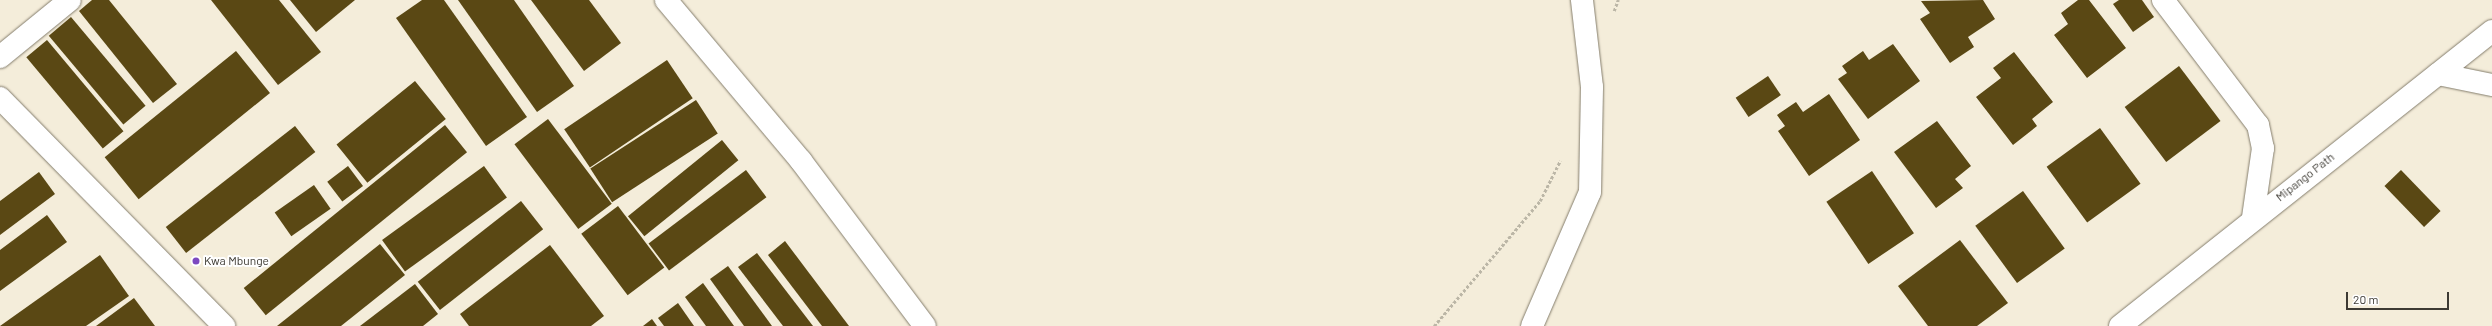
<!DOCTYPE html>
<style>
body{margin:0}
#map{position:relative;width:2492px;height:326px;overflow:hidden;background:#f4edda;font-family:Barlow,sans-serif}
div>[style]{position:absolute}
[style*='--x']{left:calc(var(--x)*1px);top:calc(var(--y)*1px);width:calc(var(--w)*1px);rotate:calc(var(--a)*1deg)}
.building>*{inset:0;background:#5a4814;transform-origin:0 0}
.path>*{height:2.5px;margin-top:-1.25px;transform-origin:0;background:repeating-linear-gradient(90deg,#bbb6a6 0 3px,transparent 0 5px)}
.roads{filter:drop-shadow(0 0 1px #847d6c) drop-shadow(0 0 1px #847d6c)}
.street>*{height:22px;margin:-11px;padding:0 11px;transform-origin:11px;border-radius:11px;background:#fff}
.dots>*{width:11px;height:11px;translate:-50% -50%;box-sizing:border-box;border:2px solid #fff;border-radius:50%}
span{translate:-50% -50%;white-space:nowrap;text-align:center;line-height:1.15;-webkit-text-stroke:4px #fff;paint-order:stroke}
.street-label{font-size:12px;color:#3d3a33}
.poi-label{font-size:12px;color:#3d3a33}
.left{translate:0 -50%;text-align:left}
.scale{position:absolute;left:2346px;top:292px;width:103px;height:18px;box-sizing:border-box;border:2px solid #3d3a33;border-top:0;padding-left:5px;font-size:12px;line-height:14px;white-space:nowrap;color:#3d3a33;-webkit-text-stroke:3px #fff;paint-order:stroke}
</style>
<div id="map">
<div class="building">
<i style="clip-path:polygon(92px 0,109px 0,177px 84px,153px 103px,79px 11px)"></i>
<i style="clip-path:polygon(211px 0,279px 0,321px 52px,278px 85px)"></i>
<i style="clip-path:polygon(290px 0,355px 0,316px 32px)"></i>
<i style="clip-path:polygon(422px 0,444px 0,527px 117px,486px 146px,396px 18px)"></i>
<i style="clip-path:polygon(458px 0,514px 0,574px 86px,537px 112px)"></i>
<i style="clip-path:polygon(531px 0,589px 0,621px 43px,584px 71px)"></i>
<i style="clip-path:polygon(1983px 0,1995px 19px,1968px 37px,1974px 47px,1950px 63px,1920px 19px,1930px 13px,1921px 1px)"></i>
<i style="clip-path:polygon(2078px 0,2089px 0,2126px 48px,2087px 78px,2054px 35px,2068px 24px,2061px 13px)"></i>
<i style="clip-path:polygon(2119px 0,2142px 0,2154px 17px,2133px 32px,2113px 4px)"></i>
<i style="left:71px;top:17px;width:116px;height:29px;rotate:50deg"></i>
<i style="left:47px;top:40px;width:119px;height:27px;rotate:50deg"></i>
<i style="clip-path:polygon(1893px 44px,1920px 81px,1868px 119px,1838px 79px,1847px 73px,1842px 66px,1863px 51px,1869px 60px)"></i>
<i style="left:236px;top:51px;width:54px;height:169px;rotate:51deg"></i>
<i style="clip-path:polygon(2014px 52px,2053px 102px,2032px 119px,2037px 126px,2013px 145px,1976px 97px,2001px 78px,1993px 68px)"></i>
<i style="left:667px;top:60px;width:46px;height:124px;rotate:56deg"></i>
<i style="left:2179px;top:66px;width:69px;height:68px;rotate:53deg"></i>
<i style="left:1768px;top:76px;width:23px;height:39px;rotate:56deg"></i>
<i style="left:415px;top:81px;width:49px;height:101px;rotate:51deg"></i>
<i style="clip-path:polygon(1829px 94px,1860px 140px,1809px 176px,1778px 131px,1785px 126px,1777px 115px,1796px 102px,1803px 112px)"></i>
<i style="left:696px;top:100px;width:40px;height:126px;rotate:57deg"></i>
<i style="left:548px;top:119px;width:106px;height:42px;rotate:53deg"></i>
<i style="clip-path:polygon(1937px 121px,1971px 166px,1955px 179px,1963px 188px,1936px 208px,1894px 152px)"></i>
<i style="left:445px;top:125px;width:35px;height:259px;rotate:51deg"></i>
<i style="left:295px;top:126px;width:33px;height:164px;rotate:52deg"></i>
<i style="left:2100px;top:128px;width:69px;height:66px;rotate:54deg"></i>
<i style="left:722px;top:140px;width:26px;height:121px;rotate:51deg"></i>
<i style="left:348px;top:166px;width:25px;height:26px;rotate:53deg"></i>
<i style="left:484px;top:166px;width:39px;height:126px;rotate:54deg"></i>
<i style="left:746px;top:170px;width:34px;height:122px;rotate:53deg"></i>
<i style="left:2401px;top:170px;width:57px;height:23px;rotate:46deg"></i>
<i style="left:1872px;top:171px;width:75px;height:55px;rotate:56deg"></i>
<i style="clip-path:polygon(39px 172px,55px 194px,0 235px,0 201px)"></i>
<i style="left:314px;top:185px;width:29px;height:48px;rotate:55deg"></i>
<i style="left:2023px;top:191px;width:71px;height:59px;rotate:54deg"></i>
<i style="left:521px;top:201px;width:36px;height:131px;rotate:52deg"></i>
<i style="left:618px;top:206px;width:77px;height:46px;rotate:53deg"></i>
<i style="clip-path:polygon(47px 215px,67px 242px,0 291px,0 250px)"></i>
<i style="clip-path:polygon(1960px 240px,2008px 303px,1977px 326px,1928px 326px,1898px 286px)"></i>
<i style="clip-path:polygon(785px 241px,849px 326px,822px 326px,768px 255px)"></i>
<i style="clip-path:polygon(380px 244px,405px 275px,341px 326px,277px 326px)"></i>
<i style="clip-path:polygon(550px 245px,604px 316px,591px 326px,469px 326px,460px 314px)"></i>
<i style="clip-path:polygon(757px 253px,813px 326px,783px 326px,738px 267px)"></i>
<i style="clip-path:polygon(100px 255px,129px 296px,86px 326px,0 326px)"></i>
<i style="clip-path:polygon(728px 266px,772px 326px,744px 326px,710px 279px)"></i>
<i style="clip-path:polygon(703px 283px,734px 326px,706px 326px,685px 297px)"></i>
<i style="clip-path:polygon(415px 284px,438px 314px,423px 326px,360px 326px)"></i>
<i style="clip-path:polygon(134px 298px,155px 326px,96px 326px)"></i>
<i style="clip-path:polygon(678px 303px,694px 326px,664px 326px,658px 318px)"></i>
<i style="clip-path:polygon(652px 319px,657px 326px,643px 326px)"></i>
</div>
<div class="path">
<i style="--x:1614;--y:11;--w:12;--a:-70"></i>
<i style="--x:1434;--y:326;--w:164;--a:-49.7"></i>
<i style="--x:1540;--y:201;--w:45;--a:-63.4"></i>
</div>
<div class="roads">
<div class="street">
<i style="--x:666;--y:0;--w:210;--a:50"></i>
<i style="--x:801;--y:161;--w:206;--a:53.1"></i>
<i style="--x:2163;--y:0;--w:157;--a:52.8"></i>
<i style="--x:2258;--y:125;--w:24;--a:78"></i>
<i style="--x:2263;--y:148;--w:70;--a:98.2"></i>
<i style="--x:0;--y:57;--w:90;--a:-39.2"></i>
<i style="--x:2438;--y:74;--w:55;--a:11.5"></i>
<i style="--x:0;--y:98;--w:320;--a:45.5"></i>
<i style="--x:1532;--y:326;--w:146;--a:-66.6"></i>
<i style="--x:1590;--y:192;--w:105;--a:-88.9"></i>
<i style="--x:1592;--y:87;--w:88;--a:-96.6"></i>
<i style="--x:2120;--y:326;--w:475;--a:-38.4"></i>
</div>
</div>
<div class="dots">
<i style="left:196px;top:261px;background:#7c49c0"></i>
</div>
<div class="street-label">
<span style="left:2305px;top:177px;rotate:-38deg">Mipango Path</span>
</div>
<div class="poi-label">
<span class="left" style="left:204px;top:261px">Kwa Mbunge</span>
</div>
<div class="scale">20 m</div>
</div>
